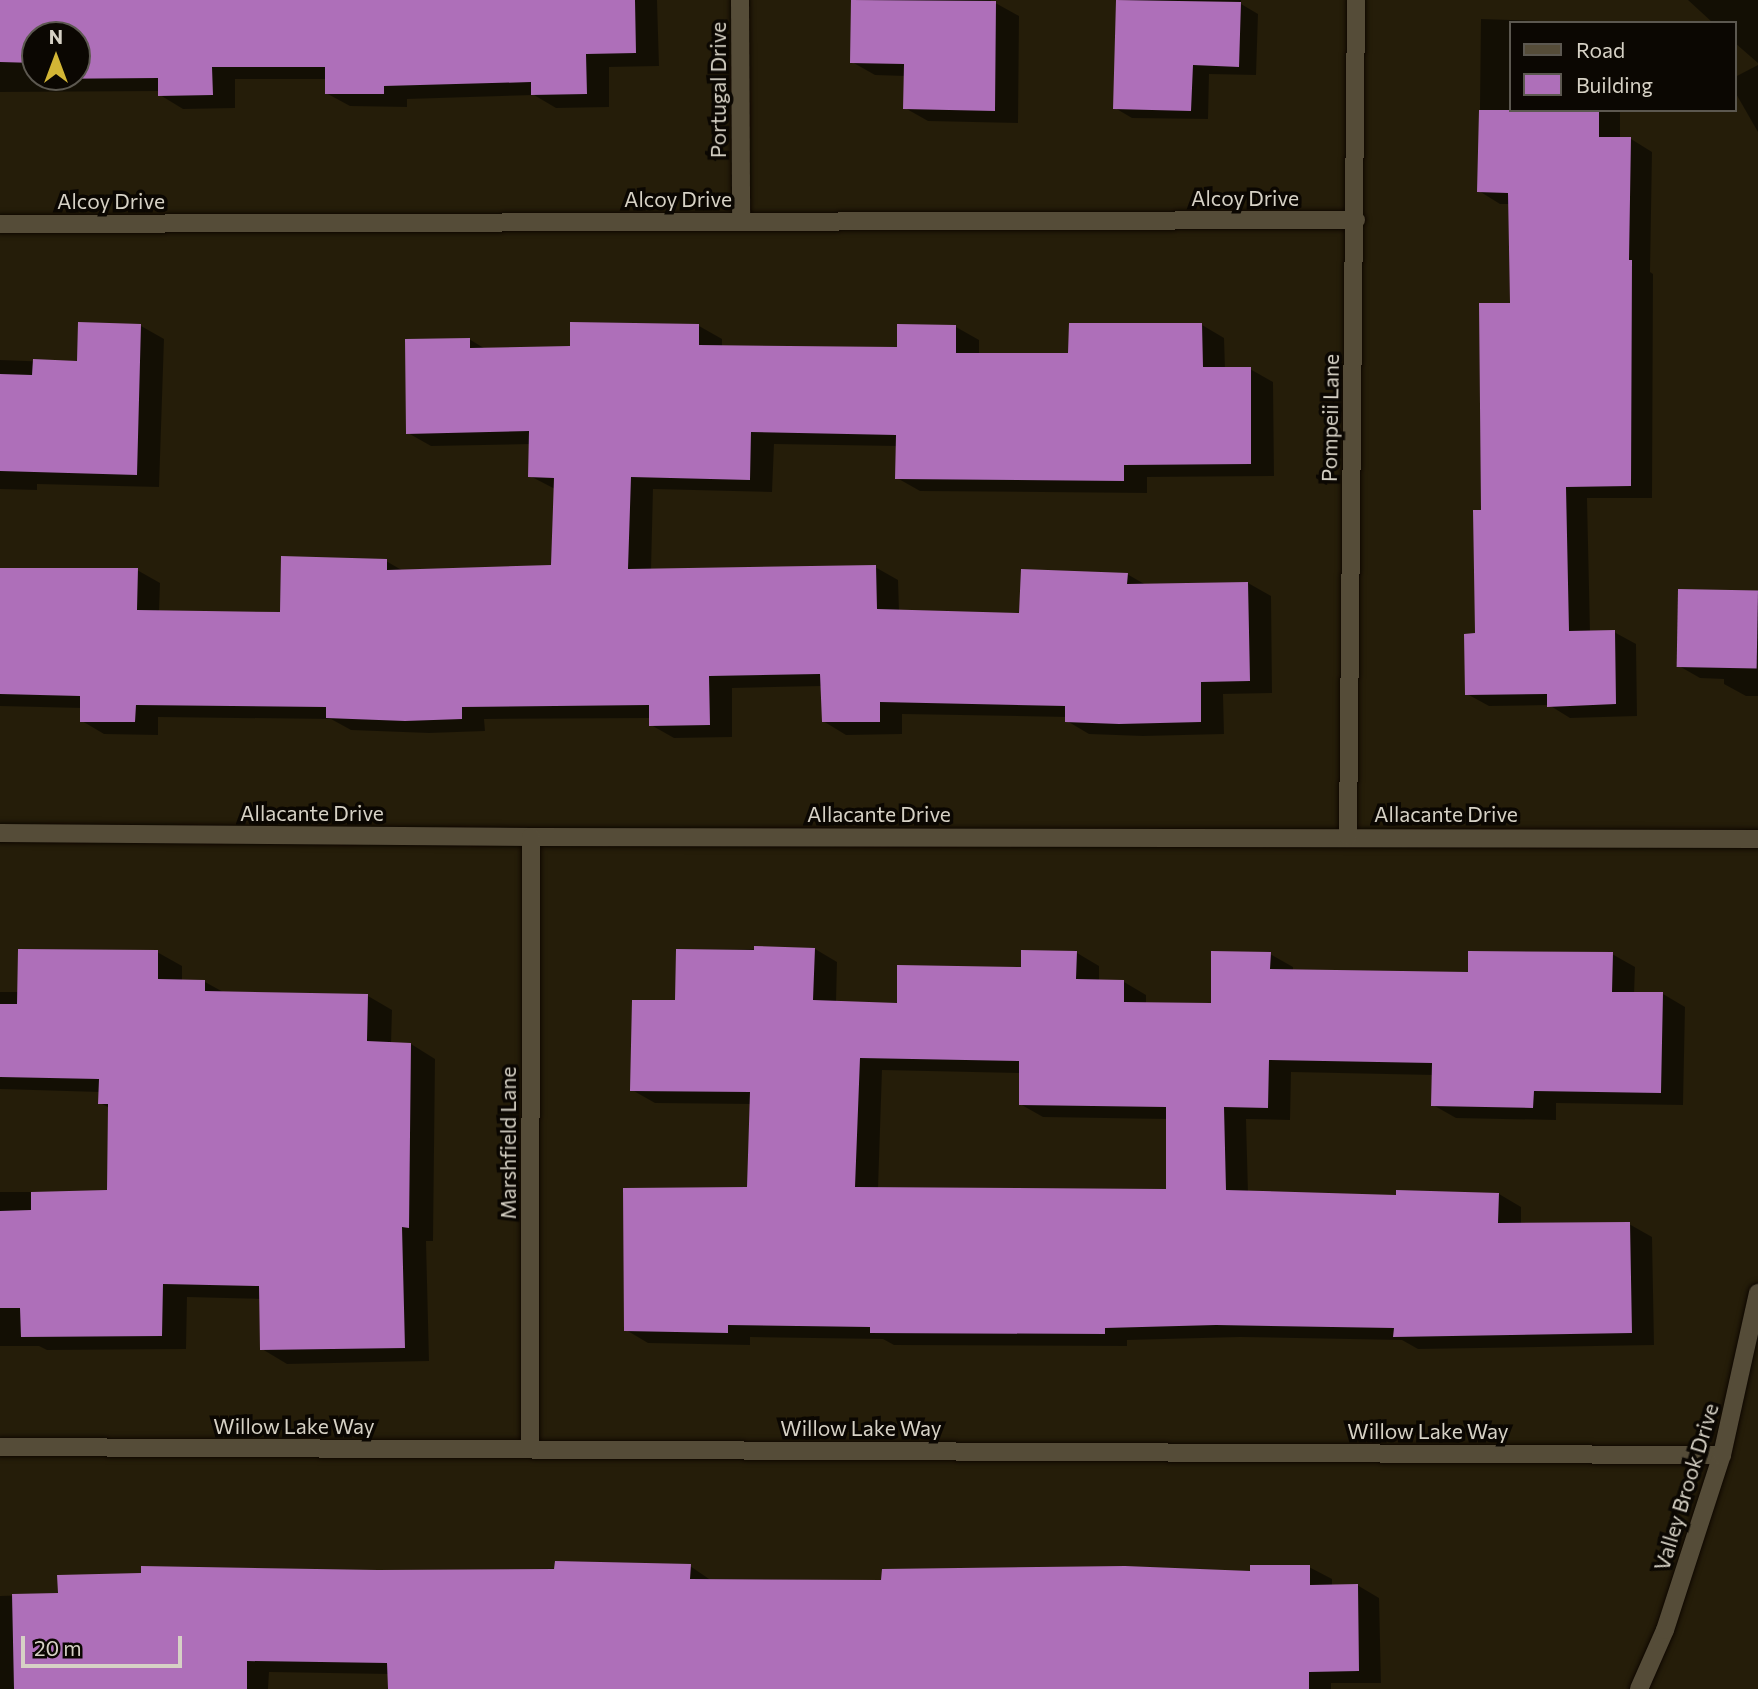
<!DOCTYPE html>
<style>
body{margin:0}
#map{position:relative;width:1758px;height:1689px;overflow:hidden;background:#251d09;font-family:Commissioner,sans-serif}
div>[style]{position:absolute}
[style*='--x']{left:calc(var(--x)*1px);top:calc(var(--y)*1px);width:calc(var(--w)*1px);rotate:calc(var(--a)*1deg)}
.shadow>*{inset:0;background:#0007}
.building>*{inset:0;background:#ae6fb9;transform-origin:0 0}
.roads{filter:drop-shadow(0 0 2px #0e0700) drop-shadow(0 0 2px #0e0700)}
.minor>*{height:18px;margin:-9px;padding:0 9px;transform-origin:9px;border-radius:9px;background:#554c38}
span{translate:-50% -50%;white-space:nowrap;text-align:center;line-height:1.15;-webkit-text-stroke:7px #0b0702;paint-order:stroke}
.street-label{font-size:21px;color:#d6d1c5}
.legend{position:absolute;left:1509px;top:21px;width:228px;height:91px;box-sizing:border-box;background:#0b0702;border:2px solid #5c5850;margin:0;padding:9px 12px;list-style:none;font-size:21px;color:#d6d1c5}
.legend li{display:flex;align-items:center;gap:14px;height:35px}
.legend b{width:35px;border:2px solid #5c5850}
.north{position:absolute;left:21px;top:21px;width:70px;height:70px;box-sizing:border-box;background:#0b0702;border:2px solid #5c5850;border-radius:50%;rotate:0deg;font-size:19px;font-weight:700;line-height:28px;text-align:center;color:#d6d1c5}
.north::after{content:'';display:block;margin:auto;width:24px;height:32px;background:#d3b635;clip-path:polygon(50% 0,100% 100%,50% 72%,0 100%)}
.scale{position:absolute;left:21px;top:1636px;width:161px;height:32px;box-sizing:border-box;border:4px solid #d6d1c5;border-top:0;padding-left:9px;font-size:21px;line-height:24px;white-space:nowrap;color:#d6d1c5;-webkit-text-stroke:5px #0b0702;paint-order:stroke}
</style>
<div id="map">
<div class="shadow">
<i style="clip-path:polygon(evenodd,0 0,657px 0,659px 66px,609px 67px,609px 107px,556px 108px,534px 95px,407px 99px,407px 107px,350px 106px,326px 93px,327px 79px,235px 79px,235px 108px,183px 109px,160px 95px,160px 91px,0 92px,0 0,35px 35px,77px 35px,77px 77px,35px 77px,35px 35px)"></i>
<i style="clip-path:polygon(873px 0,990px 0,1019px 16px,1018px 123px,928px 121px,905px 108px,905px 76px,875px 75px,852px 62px)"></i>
<i style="clip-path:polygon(1130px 0,1241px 0,1241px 4px,1258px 14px,1256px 75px,1209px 74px,1208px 119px,1132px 118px,1115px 108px)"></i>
<i style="clip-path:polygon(1688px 0,1758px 0,1758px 63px,1735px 43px,1735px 23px,1713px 23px)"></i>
<i style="clip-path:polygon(1481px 19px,1602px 23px,1511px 23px,1511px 110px,1620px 110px,1620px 139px,1631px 139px,1652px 152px,1650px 272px,1653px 274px,1652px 498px,1587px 498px,1590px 632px,1614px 632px,1636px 644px,1637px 716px,1570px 718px,1549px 705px,1489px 706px,1467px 694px,1477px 635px,1483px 511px,1512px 304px,1510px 204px,1500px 204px,1479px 191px)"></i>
<i style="clip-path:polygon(1758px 65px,1758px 132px,1735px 92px,1735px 77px)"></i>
<i style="clip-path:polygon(1202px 325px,1224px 338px,1225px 369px,1250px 369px,1273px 382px,1274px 476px,1147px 477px,1147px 493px,920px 491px,897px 478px,897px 446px,774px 444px,772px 492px,653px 489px,651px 571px,875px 567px,898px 580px,899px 611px,1021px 614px,1127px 574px,1146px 585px,1248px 583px,1271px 596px,1272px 693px,1223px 694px,1224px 734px,1143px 736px,1089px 734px,1067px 721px,1067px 717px,902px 714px,902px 734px,846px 735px,823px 721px,822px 686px,732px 688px,732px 737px,674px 738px,651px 725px,651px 718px,484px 719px,485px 731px,429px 733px,351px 730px,331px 719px,158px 717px,158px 735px,104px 734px,82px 721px,82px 708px,0 706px,0 569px,137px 570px,160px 583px,159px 612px,282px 614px,386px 561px,405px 572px,553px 567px,555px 489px,530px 476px,531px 444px,431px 446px,408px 433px,469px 339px,487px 350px,571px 347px,699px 326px,722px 339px,722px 347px,899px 348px,899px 326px,956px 327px,979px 340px,979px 355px,1070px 355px)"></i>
<i style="clip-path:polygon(141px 326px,164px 339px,159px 487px,37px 484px,37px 490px,0 489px,0 360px,79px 363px)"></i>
<i style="clip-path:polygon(1758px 592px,1758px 696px,1746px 696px,1724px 684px,1724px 679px,1700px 678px,1679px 666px)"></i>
<i style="clip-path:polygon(evenodd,815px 949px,837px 962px,836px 1002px,898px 1005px,1077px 953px,1099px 966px,1099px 981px,1124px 982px,1146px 995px,1146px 1004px,1212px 1005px,1270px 954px,1293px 967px,1293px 971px,1470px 974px,1612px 954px,1635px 967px,1634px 994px,1663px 994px,1685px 1007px,1683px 1105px,1556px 1103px,1556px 1120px,1456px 1118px,1433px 1105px,1434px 1075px,1291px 1072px,1290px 1120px,1246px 1119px,1248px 1193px,1398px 1197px,1499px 1194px,1521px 1207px,1521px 1225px,1629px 1224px,1652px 1237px,1654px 1345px,1418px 1349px,1402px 1340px,1240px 1337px,1127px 1340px,1127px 1346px,894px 1345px,883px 1339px,750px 1337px,750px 1345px,648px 1343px,626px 1330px,749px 1189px,751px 1104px,655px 1103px,632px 1090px,677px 1001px,678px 950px,815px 949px,882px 1070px,1021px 1073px,1020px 1104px,1043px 1117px,1167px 1119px,1167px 1190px,878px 1189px,882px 1070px)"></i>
<i style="clip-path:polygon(157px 952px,182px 966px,182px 981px,205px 982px,225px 993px,368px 996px,392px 1010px,391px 1044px,411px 1044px,435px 1059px,433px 1241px,426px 1241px,429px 1361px,287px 1364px,262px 1349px,261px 1299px,187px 1297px,186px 1349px,47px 1350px,39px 1346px,0 1346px,0 1192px,109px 1192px,110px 1108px,100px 1103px,100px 1092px,0 1089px,0 992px,19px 992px)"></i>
<i style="clip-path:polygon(690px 1566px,712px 1581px,883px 1582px,1252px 1572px,1309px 1567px,1332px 1579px,1332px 1586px,1357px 1585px,1379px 1598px,1381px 1683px,1331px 1683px,1331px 1689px,392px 1689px,389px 1674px,269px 1672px,268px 1689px,0 1689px,0 1596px,60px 1594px,378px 1572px)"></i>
</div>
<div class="building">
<i style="clip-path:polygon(0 0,635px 0,636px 53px,586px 54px,587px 94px,531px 95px,531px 82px,384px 86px,384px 94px,325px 94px,325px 67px,212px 67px,213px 95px,158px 96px,158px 78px,36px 79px,77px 77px,77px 35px,35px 35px,35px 63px,0 62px)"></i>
<i style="clip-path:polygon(851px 0,996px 1px,995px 111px,903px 109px,904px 64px,850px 63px)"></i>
<i style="clip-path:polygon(1116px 0,1241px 2px,1239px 67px,1193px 65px,1191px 111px,1113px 109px)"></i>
<i style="clip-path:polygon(1479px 110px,1599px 110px,1599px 137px,1631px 137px,1629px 260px,1632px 260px,1631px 486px,1566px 487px,1569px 631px,1615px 630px,1616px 704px,1547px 707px,1547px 694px,1465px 695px,1464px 634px,1475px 633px,1473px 510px,1481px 510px,1479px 303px,1510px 303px,1508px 193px,1477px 192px)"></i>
<i style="clip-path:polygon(78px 322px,141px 324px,137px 475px,0 471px,0 374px,32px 375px,33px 359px,77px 361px)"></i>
<i style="clip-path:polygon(570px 322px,699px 324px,699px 345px,897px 347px,897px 324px,956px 325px,956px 353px,1068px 353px,1069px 323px,1202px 323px,1203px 367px,1251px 367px,1251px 464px,1124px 465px,1124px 481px,895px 479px,896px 435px,751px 432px,750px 480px,631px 477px,628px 569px,876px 565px,877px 609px,1019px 613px,1021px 569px,1128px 573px,1127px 584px,1248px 582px,1250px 681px,1201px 682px,1201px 722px,1119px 724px,1065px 722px,1065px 706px,880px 702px,880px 722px,822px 722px,820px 674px,709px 676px,710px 725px,649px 726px,649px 705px,462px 707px,462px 719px,405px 721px,326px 718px,326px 707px,136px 705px,135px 722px,80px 722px,80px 696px,0 694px,0 568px,138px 568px,137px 610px,280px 612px,281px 556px,387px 559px,387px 570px,551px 565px,554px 478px,528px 477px,529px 431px,406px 434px,405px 339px,470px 338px,470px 348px,570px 346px)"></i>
<i style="left:1678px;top:589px;width:80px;height:78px;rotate:1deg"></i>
<i style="clip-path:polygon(evenodd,754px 946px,815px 948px,813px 1000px,897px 1003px,897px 965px,1021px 967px,1021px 950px,1077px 951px,1076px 979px,1124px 980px,1124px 1002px,1211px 1003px,1211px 951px,1271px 952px,1270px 969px,1468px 972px,1468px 951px,1613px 952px,1612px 992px,1663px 992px,1661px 1093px,1534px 1091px,1533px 1108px,1431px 1106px,1432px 1063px,1269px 1060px,1268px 1108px,1224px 1107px,1226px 1190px,1396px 1195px,1396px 1190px,1499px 1193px,1498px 1223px,1630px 1222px,1632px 1333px,1393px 1337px,1394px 1328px,1216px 1325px,1105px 1328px,1105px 1334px,870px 1333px,870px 1327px,728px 1325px,728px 1333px,624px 1331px,623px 1188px,747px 1187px,750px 1092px,630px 1091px,632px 1000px,675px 1000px,676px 949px,754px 950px,754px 946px,860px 1058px,1019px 1061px,1019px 1105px,1166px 1107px,1166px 1189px,855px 1187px,860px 1058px)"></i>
<i style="clip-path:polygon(18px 949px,158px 950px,158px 979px,205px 980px,205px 991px,368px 994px,367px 1041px,411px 1043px,409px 1228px,402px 1227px,405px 1348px,260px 1350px,259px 1286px,163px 1284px,162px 1336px,21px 1337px,20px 1308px,0 1308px,0 1211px,31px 1210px,31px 1192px,107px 1190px,108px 1104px,98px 1104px,99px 1079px,0 1077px,0 1004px,17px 1004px)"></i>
<i style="clip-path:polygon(555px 1561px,691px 1564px,690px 1579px,881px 1580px,882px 1569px,1125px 1566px,1250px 1571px,1250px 1565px,1310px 1565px,1310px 1585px,1358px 1584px,1359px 1671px,1309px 1672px,1309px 1689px,388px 1689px,387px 1663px,247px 1661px,247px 1689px,14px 1689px,12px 1594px,58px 1593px,57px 1575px,141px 1573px,141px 1566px,378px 1570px,554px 1569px)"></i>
</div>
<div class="roads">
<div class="minor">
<i style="--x:740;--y:0;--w:222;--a:89.7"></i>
<i style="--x:0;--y:224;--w:1356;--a:-0.17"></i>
<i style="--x:0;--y:833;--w:531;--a:0.43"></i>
<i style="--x:531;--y:837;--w:1227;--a:0.09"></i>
<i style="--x:1348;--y:836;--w:836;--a:-89.45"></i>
<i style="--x:0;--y:1447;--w:1722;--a:0.27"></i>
<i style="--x:530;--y:1449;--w:612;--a:-89.91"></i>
<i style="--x:1639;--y:1689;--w:64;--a:-66.2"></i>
<i style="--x:1665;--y:1630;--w:184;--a:-72"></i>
<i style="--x:1722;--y:1455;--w:166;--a:-77.5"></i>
</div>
</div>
<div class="street-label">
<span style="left:718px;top:90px;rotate:-90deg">Portugal Drive</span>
<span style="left:1245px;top:198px">Alcoy Drive</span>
<span style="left:678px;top:199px">Alcoy Drive</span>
<span style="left:111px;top:201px">Alcoy Drive</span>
<span style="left:1330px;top:418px;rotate:-89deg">Pompeii Lane</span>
<span style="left:312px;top:813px">Allacante Drive</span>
<span style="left:879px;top:814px">Allacante Drive</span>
<span style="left:1446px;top:814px">Allacante Drive</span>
<span style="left:508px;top:1143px;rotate:-90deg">Marshfield Lane</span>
<span style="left:294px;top:1426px">Willow Lake Way</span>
<span style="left:861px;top:1428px">Willow Lake Way</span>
<span style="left:1428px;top:1431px">Willow Lake Way</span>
<span style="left:1686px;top:1487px;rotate:-73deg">Valley Brook Drive</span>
</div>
<ul class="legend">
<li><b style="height:9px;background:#554c38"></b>Road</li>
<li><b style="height:19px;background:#ae6fb9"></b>Building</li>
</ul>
<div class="north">N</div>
<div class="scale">20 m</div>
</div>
